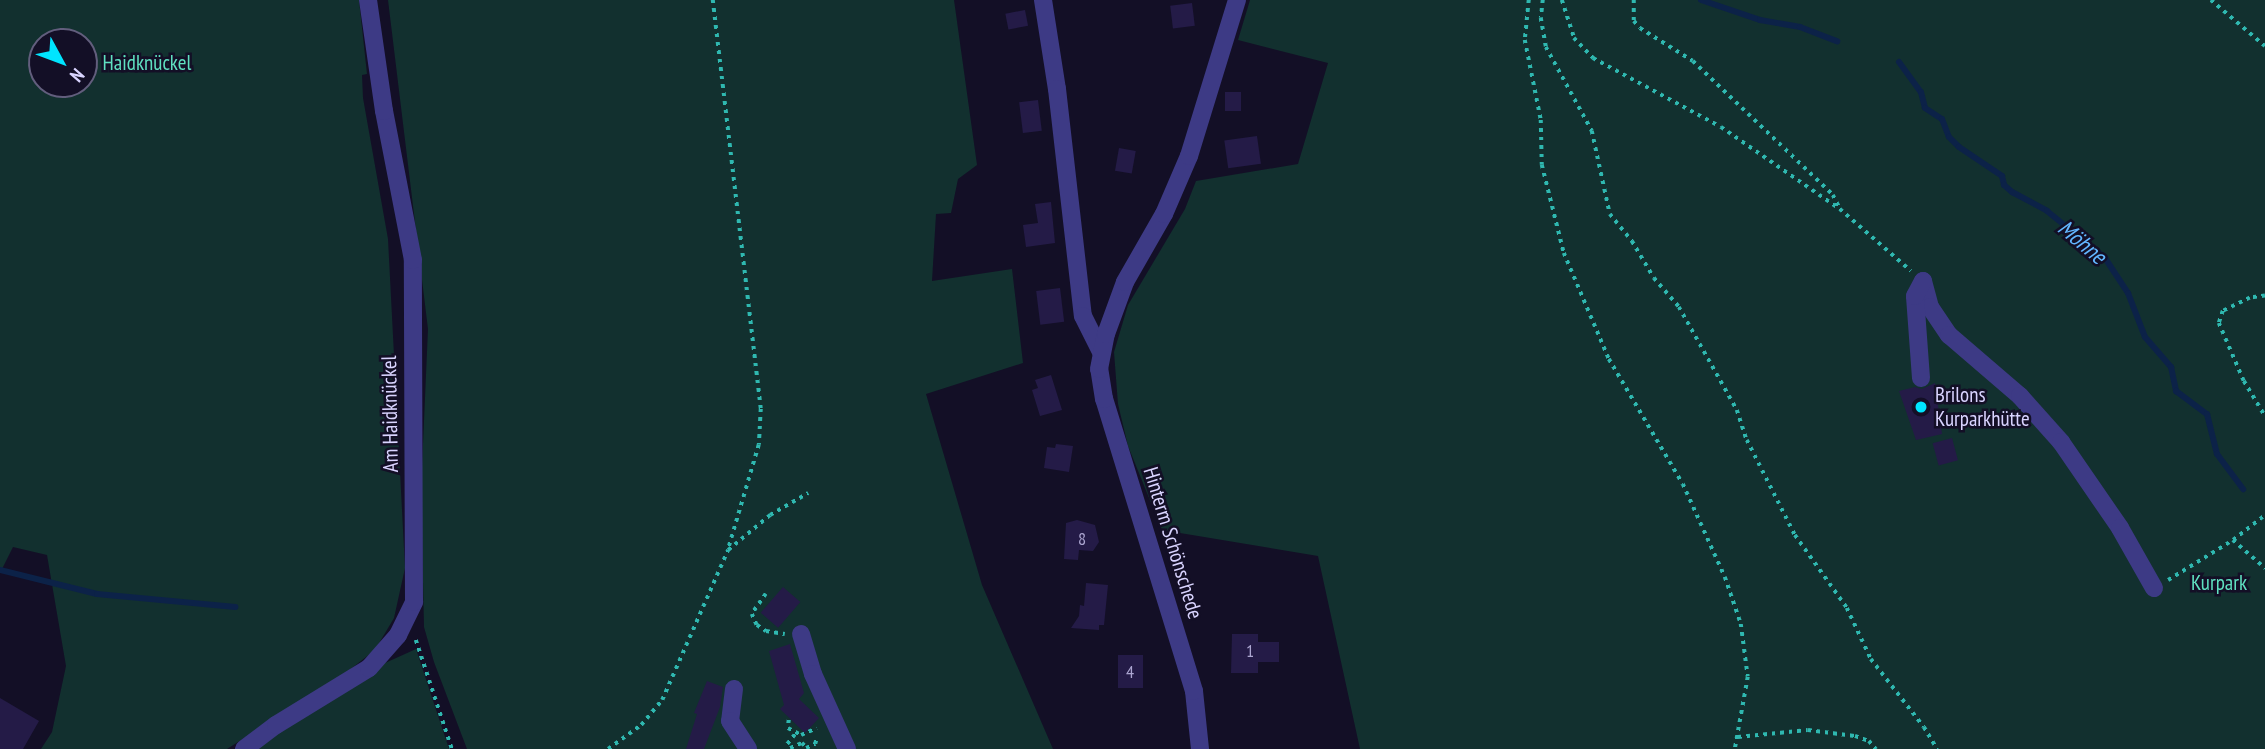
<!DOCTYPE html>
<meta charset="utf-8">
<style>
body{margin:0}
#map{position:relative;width:2265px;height:749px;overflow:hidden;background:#130f26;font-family:"PT Sans Narrow",sans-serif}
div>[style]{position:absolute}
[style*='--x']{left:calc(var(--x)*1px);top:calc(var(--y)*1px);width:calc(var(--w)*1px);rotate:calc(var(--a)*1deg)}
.green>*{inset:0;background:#12302f}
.stream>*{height:6px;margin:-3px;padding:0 3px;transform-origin:3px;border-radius:3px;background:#0c2248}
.building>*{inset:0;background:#241b47;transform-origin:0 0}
.path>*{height:3.5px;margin-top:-1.75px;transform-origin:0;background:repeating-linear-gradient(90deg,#2fb8b0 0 3.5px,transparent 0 8.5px)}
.minor>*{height:18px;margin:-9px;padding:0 9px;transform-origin:9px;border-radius:9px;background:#3d3a85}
.dots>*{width:19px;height:19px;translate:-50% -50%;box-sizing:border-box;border:4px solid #130f26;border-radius:50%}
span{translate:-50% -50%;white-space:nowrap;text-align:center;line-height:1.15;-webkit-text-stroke:5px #130f26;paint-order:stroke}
.number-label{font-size:18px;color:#aca6d1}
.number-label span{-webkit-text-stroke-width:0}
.park-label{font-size:21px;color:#5fe0c0}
.poi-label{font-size:21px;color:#d9d4ff}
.left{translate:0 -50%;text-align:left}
.street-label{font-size:21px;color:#d9d4ff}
.water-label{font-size:23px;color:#62b6ff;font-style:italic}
.north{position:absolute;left:28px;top:28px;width:70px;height:70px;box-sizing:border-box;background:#130f26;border:2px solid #625e7d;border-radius:50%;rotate:131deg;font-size:19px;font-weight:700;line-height:28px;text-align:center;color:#d9d4ff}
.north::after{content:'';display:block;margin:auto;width:24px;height:32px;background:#00e5ff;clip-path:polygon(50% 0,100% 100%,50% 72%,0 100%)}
</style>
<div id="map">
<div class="green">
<i style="clip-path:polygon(evenodd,0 0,359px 0,367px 74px,362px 75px,363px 98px,388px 239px,405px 568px,394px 618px,375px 650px,343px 675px,227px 749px,41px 749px,52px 732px,66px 666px,47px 555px,13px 547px,0 573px,0 0,42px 42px,84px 42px,84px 84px,42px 84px,42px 42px)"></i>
<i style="clip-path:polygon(388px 0,954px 0,977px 165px,958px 179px,951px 213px,936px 214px,932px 281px,1012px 269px,1023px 363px,926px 394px,982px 585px,1053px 749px,467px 749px,434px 662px,424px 627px,421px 490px,428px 329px)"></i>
<i style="clip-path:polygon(1250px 0,2265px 0,2265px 749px,1360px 749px,1318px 556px,1162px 530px,1128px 446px,1118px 404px,1114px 352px,1128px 305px,1185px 209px,1196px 181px,1298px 164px,1328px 63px,1238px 40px)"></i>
<i style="clip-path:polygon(416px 649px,449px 749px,257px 749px,290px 722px,374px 668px)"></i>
</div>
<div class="stream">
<i style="--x:1701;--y:0;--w:62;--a:18.7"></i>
<i style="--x:1760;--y:20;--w:41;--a:9.9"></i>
<i style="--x:1800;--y:27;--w:40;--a:21"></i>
<i style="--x:1899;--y:62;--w:37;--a:54"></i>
<i style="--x:1921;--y:92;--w:16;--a:76"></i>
<i style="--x:1925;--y:108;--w:20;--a:33"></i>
<i style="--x:1942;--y:119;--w:19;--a:69"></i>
<i style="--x:1949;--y:137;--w:14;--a:45"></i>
<i style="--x:1959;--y:147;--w:52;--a:34"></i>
<i style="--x:2002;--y:176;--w:9;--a:77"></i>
<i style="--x:2004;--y:185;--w:11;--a:41"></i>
<i style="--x:2012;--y:192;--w:40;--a:28"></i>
<i style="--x:2047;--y:211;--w:75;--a:39"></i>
<i style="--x:2105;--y:258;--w:42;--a:56.7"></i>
<i style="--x:2128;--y:293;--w:47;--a:68.9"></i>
<i style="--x:2145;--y:337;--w:40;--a:49"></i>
<i style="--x:2171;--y:367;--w:25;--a:78"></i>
<i style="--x:2176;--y:391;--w:39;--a:37"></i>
<i style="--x:2207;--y:414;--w:41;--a:76"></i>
<i style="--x:2217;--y:454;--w:44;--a:53.4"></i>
<i style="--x:0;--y:570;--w:100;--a:13.9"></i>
<i style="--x:97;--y:594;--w:139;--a:5.4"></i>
</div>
<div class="building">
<i style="left:1192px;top:3px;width:23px;height:22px;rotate:83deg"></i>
<i style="left:1025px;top:10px;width:16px;height:20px;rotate:79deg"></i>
<i style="left:1225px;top:92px;width:16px;height:19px"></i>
<i style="left:1038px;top:100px;width:31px;height:19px;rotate:83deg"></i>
<i style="left:1257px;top:136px;width:28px;height:33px;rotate:82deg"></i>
<i style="left:1119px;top:148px;width:17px;height:23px;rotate:10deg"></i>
<i style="clip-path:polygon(1051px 202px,1055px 243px,1026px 247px,1023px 225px,1038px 223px,1035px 204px)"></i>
<i style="left:1060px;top:288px;width:34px;height:24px;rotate:83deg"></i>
<i style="clip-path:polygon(1051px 375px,1062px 410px,1040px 416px,1032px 390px,1038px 388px,1035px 380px)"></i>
<i style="clip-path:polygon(1935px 383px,1942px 434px,1916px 440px,1899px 391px,1915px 387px,1922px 389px)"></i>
<i style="left:1952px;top:438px;width:23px;height:20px;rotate:75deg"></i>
<i style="clip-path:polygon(1056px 444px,1073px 446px,1069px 472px,1044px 468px,1047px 447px,1055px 448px)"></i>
<i style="clip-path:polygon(1077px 520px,1095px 525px,1099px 542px,1093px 551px,1079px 550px,1078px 560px,1064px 559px,1066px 523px)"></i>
<i style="clip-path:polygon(1086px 583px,1108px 585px,1104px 625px,1099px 625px,1099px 630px,1071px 628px,1079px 616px,1080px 605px,1084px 606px)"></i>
<i style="left:783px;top:587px;width:23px;height:34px;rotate:41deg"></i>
<i style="clip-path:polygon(1232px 634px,1258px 634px,1258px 642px,1279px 642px,1279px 662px,1258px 662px,1258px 673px,1231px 673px)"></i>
<i style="clip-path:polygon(790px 644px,804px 693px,799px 699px,819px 718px,805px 733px,780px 709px,784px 705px,769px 651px)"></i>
<i style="left:1143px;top:655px;width:33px;height:25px;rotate:90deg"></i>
<i style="clip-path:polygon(707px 681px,723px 687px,720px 707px,704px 749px,686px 749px,697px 714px,694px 713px)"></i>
<i style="clip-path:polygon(0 698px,39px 721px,23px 749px,0 749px)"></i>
</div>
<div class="path">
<i style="--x:713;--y:0;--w:412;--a:83.3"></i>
<i style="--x:761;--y:409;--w:36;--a:93"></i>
<i style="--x:759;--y:445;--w:109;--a:106.4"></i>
<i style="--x:1529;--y:0;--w:40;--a:95.7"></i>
<i style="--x:1525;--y:40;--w:82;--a:78.7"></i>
<i style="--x:1541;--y:120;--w:45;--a:88.7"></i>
<i style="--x:1542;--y:165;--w:91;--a:76"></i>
<i style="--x:1564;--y:253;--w:115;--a:67"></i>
<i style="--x:1609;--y:359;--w:145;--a:59.4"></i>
<i style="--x:1683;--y:484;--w:102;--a:65.7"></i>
<i style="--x:1725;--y:577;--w:50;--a:71.2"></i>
<i style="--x:1741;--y:624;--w:53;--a:82.5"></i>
<i style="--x:1748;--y:677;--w:73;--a:100.2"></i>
<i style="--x:1543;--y:0;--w:18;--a:96"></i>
<i style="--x:1541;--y:18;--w:29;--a:80"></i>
<i style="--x:1546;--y:47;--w:96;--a:61.3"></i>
<i style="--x:1592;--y:131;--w:85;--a:77.8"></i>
<i style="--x:1610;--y:214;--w:35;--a:51"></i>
<i style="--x:1632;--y:241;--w:43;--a:59.3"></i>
<i style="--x:1654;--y:278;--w:38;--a:49"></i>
<i style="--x:1679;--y:307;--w:118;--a:60.6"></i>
<i style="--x:1737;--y:410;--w:32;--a:72"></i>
<i style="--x:1747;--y:440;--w:106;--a:63.2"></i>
<i style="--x:1795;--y:535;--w:90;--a:54.5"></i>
<i style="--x:1847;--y:608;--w:56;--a:64.8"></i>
<i style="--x:1871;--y:659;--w:86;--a:52.1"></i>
<i style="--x:1924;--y:727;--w:26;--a:59"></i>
<i style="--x:1562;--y:0;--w:40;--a:72"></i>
<i style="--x:1574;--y:38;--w:28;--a:46"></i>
<i style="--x:1593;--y:58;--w:145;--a:28.3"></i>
<i style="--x:1721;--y:127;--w:145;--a:34.6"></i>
<i style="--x:1840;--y:209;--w:94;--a:41.1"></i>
<i style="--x:1634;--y:0;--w:21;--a:90"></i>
<i style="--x:1634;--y:21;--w:9;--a:49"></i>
<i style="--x:1640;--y:28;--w:62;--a:31.9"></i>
<i style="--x:1693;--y:61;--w:194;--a:43.7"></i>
<i style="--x:1833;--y:195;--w:13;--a:63"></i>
<i style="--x:2211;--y:0;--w:71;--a:40.4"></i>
<i style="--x:2265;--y:296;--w:15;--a:172"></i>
<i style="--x:2250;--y:298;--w:30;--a:154"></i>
<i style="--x:2223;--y:311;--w:13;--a:108"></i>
<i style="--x:2219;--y:323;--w:63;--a:66.7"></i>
<i style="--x:2244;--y:381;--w:41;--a:59"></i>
<i style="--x:2233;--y:540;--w:43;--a:41.2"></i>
<i style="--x:2168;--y:580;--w:76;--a:-31.6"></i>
<i style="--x:2233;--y:540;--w:41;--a:-38"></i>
<i style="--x:766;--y:594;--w:24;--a:125"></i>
<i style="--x:752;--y:614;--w:12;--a:66"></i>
<i style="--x:757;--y:625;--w:11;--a:34"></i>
<i style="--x:766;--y:631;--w:19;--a:9"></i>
<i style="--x:416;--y:640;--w:115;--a:71.7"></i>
<i style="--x:789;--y:720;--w:8;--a:97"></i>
<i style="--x:788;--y:728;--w:15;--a:28"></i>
<i style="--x:801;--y:735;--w:17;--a:-24"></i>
<i style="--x:1738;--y:737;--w:70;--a:-5.7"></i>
<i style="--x:1808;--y:730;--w:47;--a:7.3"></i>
<i style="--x:1855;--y:736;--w:15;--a:20"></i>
<i style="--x:1869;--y:741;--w:11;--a:49"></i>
<i style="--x:787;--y:744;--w:13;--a:-51"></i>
<i style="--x:790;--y:748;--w:13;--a:-23"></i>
<i style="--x:802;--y:743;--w:6;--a:45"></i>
<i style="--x:806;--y:748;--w:10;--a:-24"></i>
<i style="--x:815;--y:744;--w:4;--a:-76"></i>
<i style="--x:608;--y:749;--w:41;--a:-36"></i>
<i style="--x:641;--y:725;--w:33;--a:-50"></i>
<i style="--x:662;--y:700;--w:164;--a:-66.3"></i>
<i style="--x:728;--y:550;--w:55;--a:-39.8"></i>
<i style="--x:770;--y:515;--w:44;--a:-30.1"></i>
</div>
<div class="minor">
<i style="--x:1043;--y:0;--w:90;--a:81.1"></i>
<i style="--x:1057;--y:89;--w:228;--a:83.5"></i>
<i style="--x:1083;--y:316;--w:40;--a:63.4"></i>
<i style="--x:1923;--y:281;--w:27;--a:75"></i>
<i style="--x:1930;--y:307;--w:34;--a:56"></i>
<i style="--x:1949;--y:335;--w:94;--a:40.7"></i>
<i style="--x:2020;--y:396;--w:62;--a:48.3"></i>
<i style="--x:2061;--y:442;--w:104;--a:55.5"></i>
<i style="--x:2120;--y:528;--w:69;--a:60.5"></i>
<i style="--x:1921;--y:378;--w:82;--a:-94.2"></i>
<i style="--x:1915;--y:296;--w:17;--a:-62"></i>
<i style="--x:801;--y:634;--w:42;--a:73.3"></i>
<i style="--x:813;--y:674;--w:82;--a:65.6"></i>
<i style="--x:734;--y:689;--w:32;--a:97"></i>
<i style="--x:730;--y:721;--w:33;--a:57"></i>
<i style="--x:244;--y:749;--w:40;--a:-37"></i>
<i style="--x:276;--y:725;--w:109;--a:-31.5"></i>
<i style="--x:369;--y:668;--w:44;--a:-48.7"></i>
<i style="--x:398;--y:635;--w:37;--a:-64"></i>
<i style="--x:414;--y:602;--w:342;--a:-90.2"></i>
<i style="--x:413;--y:260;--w:152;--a:-101"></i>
<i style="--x:384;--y:111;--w:112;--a:-98.2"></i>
<i style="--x:1200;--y:749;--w:58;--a:-95.9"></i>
<i style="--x:1194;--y:691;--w:306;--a:-107.1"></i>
<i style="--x:1104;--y:399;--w:30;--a:-99"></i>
<i style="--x:1099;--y:369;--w:36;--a:-79"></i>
<i style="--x:1106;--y:334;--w:55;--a:-69.9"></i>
<i style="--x:1125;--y:282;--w:78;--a:-60.2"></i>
<i style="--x:1164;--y:214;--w:63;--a:-66.7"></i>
<i style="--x:1189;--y:156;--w:163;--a:-72.9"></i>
</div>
<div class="dots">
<i style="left:1921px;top:407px;background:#00e5ff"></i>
</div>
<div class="number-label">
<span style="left:1082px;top:539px">8</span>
<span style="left:1250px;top:651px">1</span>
<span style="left:1130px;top:672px">4</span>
</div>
<div class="park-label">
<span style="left:147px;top:63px">Haidknückel</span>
<span style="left:2219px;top:583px">Kurpark</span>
</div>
<div class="poi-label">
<span class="left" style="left:1935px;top:407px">Brilons<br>Kurparkhütte</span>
</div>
<div class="street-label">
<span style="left:390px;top:414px;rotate:-91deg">Am Haidknückel</span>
<span style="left:1173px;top:543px;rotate:73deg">Hinterm Schönschede</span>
</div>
<div class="water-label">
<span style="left:2082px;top:242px;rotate:40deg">Möhne</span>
</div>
<div class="north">N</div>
</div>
